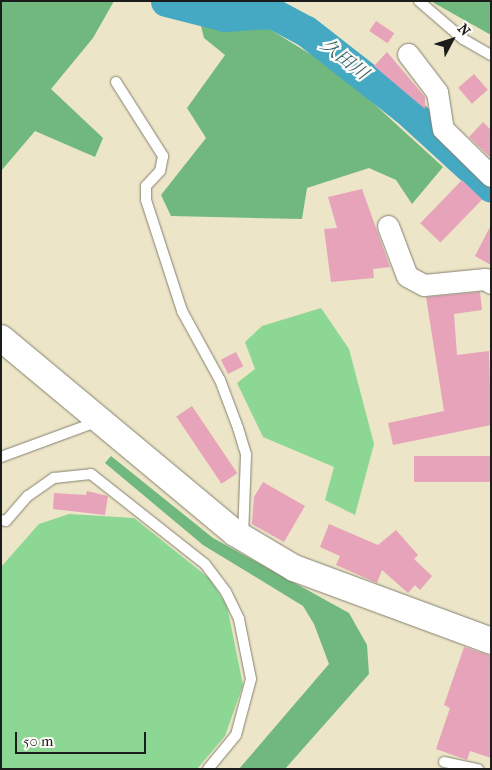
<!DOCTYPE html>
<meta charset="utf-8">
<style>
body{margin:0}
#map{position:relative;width:492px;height:770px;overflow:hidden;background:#ede5c7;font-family:"IM FELL French Canon","Noto Serif JP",serif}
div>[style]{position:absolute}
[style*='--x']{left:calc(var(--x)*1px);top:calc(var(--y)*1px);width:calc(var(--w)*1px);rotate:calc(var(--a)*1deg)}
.green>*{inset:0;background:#8bd793}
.forest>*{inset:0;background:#70b87d}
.river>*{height:31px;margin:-15.5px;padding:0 15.5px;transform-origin:15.5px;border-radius:15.5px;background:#45a9c4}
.building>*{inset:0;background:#e6a3b9;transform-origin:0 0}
.roads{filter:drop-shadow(0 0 1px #848072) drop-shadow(0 0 1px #848072)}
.service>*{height:10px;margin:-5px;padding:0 5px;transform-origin:5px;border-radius:5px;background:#fff}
.minor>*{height:21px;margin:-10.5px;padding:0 10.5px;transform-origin:10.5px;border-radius:10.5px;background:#fff}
.tertiary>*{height:26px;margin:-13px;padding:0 13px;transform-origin:13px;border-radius:13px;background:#fff}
span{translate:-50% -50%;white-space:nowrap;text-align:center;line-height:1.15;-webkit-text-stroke:4.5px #fdfcf7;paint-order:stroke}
.water-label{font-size:18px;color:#306270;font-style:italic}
.frame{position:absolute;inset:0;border:2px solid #1c1c1c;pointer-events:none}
.north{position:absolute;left:427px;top:15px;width:50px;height:50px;-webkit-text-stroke:4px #fdfcf7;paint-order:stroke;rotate:50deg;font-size:14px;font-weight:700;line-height:20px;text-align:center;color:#1c1c1c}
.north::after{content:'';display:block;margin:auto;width:18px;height:22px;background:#1c1c1c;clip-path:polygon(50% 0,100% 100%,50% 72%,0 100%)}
.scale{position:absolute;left:15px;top:732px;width:131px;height:22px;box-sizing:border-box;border:2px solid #1c1c1c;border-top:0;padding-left:6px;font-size:15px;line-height:18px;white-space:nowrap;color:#1c1c1c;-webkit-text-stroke:4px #fdfcf7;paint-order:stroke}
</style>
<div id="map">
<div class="green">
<i style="clip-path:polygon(321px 308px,349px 349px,374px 444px,355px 515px,325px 500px,334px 467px,263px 437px,237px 383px,255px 369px,245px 342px,262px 326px)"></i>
<i style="clip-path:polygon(69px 514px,134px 518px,210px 579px,227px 606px,243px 685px,225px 736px,197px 769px,1px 769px,1px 567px,39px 524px)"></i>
</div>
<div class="forest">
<i style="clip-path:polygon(1px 1px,114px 1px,93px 38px,51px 89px,103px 138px,95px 157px,35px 131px,1px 171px)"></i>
<i style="clip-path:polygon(432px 1px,491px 1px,491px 35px,434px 3px)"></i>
<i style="clip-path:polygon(261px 24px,338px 71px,443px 167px,412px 204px,396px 180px,369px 168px,307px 188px,302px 219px,171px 216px,161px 195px,206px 138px,187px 108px,225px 55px,204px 38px,201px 26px)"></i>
<i style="clip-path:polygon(111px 456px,213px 538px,349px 613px,367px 645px,369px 674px,285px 769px,239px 769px,329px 664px,314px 624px,303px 606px,203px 545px,105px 463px)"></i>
</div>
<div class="river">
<i style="--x:166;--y:1;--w:61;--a:14.3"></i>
<i style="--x:225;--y:16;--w:47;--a:-3.7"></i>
<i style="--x:272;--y:13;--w:38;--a:28"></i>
<i style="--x:306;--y:31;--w:127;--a:38"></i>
<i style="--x:406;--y:109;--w:115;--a:42.5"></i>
</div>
<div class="building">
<i style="left:376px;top:21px;width:22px;height:12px;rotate:34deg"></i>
<i style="clip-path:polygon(387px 52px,425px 97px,425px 109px,374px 66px)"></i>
<i style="left:474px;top:74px;width:21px;height:21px;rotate:49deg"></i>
<i style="clip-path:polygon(483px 122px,491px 130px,491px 158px,469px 137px)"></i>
<i style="left:462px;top:180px;width:28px;height:60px;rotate:44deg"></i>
<i style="clip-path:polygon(362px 189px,390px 267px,373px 269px,374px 278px,331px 282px,324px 229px,337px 228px,328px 197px)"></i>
<i style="clip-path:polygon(491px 225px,491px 265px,475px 256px)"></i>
<i style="clip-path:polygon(480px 292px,482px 310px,454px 314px,457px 355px,489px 351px,491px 425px,393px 445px,388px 423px,444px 411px,426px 297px)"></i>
<i style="left:236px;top:352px;width:16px;height:17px;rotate:63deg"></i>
<i style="left:192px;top:406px;width:81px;height:19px;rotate:56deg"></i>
<i style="left:491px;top:456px;width:26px;height:77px;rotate:90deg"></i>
<i style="clip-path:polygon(263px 482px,305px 506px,284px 542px,252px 524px,254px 497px)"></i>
<i style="clip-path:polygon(87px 491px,108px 496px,105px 515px,53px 509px,54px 493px,86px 495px)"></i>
<i style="clip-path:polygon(329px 524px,378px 545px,396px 530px,418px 555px,414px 559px,432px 576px,420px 590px,415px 585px,408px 593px,382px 570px,377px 583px,336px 565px,340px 556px,320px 547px)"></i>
<i style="clip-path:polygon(464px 647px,491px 656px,491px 758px,470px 751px,467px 760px,436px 749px,450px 708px,444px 705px)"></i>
</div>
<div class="roads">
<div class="service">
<i style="--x:419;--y:1;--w:58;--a:40.8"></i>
<i style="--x:463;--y:39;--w:32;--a:30"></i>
<i style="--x:116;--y:82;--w:88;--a:57.6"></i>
<i style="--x:163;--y:156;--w:15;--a:101"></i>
<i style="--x:160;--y:171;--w:21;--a:133"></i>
<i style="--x:146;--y:186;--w:14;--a:90"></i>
<i style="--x:146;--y:200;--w:117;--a:72"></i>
<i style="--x:182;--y:311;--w:79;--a:61.2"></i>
<i style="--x:220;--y:380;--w:51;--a:69.4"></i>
<i style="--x:238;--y:428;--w:28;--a:73"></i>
<i style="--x:246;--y:455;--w:81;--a:92.1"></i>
<i style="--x:1;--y:457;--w:104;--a:-20.2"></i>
<i style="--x:1;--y:520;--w:5;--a:11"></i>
<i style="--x:6;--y:521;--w:33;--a:-49"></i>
<i style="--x:28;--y:496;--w:32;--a:-35"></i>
<i style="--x:54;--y:478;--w:37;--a:-6"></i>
<i style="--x:91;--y:474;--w:145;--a:38.3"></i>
<i style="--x:205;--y:564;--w:35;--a:53"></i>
<i style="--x:226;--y:592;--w:30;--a:64"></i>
<i style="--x:239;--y:619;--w:61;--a:78.7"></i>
<i style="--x:251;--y:679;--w:58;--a:105"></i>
<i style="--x:236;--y:735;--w:44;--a:129.5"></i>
<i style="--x:444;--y:762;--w:35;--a:12"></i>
</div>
<div class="minor">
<i style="--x:408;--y:54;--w:48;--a:52.7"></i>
<i style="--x:437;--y:92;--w:37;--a:81"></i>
<i style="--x:443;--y:129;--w:67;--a:44.4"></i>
<i style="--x:388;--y:226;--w:53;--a:69.2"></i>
<i style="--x:407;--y:276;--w:19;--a:28"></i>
<i style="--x:424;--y:285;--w:61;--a:-5.6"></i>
<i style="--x:485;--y:279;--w:7;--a:34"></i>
</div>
<div class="tertiary">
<i style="--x:1;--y:338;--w:305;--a:39.8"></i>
<i style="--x:235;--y:533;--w:69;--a:30.7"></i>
<i style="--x:294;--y:568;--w:210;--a:20.3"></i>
</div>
</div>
<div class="water-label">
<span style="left:344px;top:60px;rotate:38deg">久田川</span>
</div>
<div class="frame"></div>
<div class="north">N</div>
<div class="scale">50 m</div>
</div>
